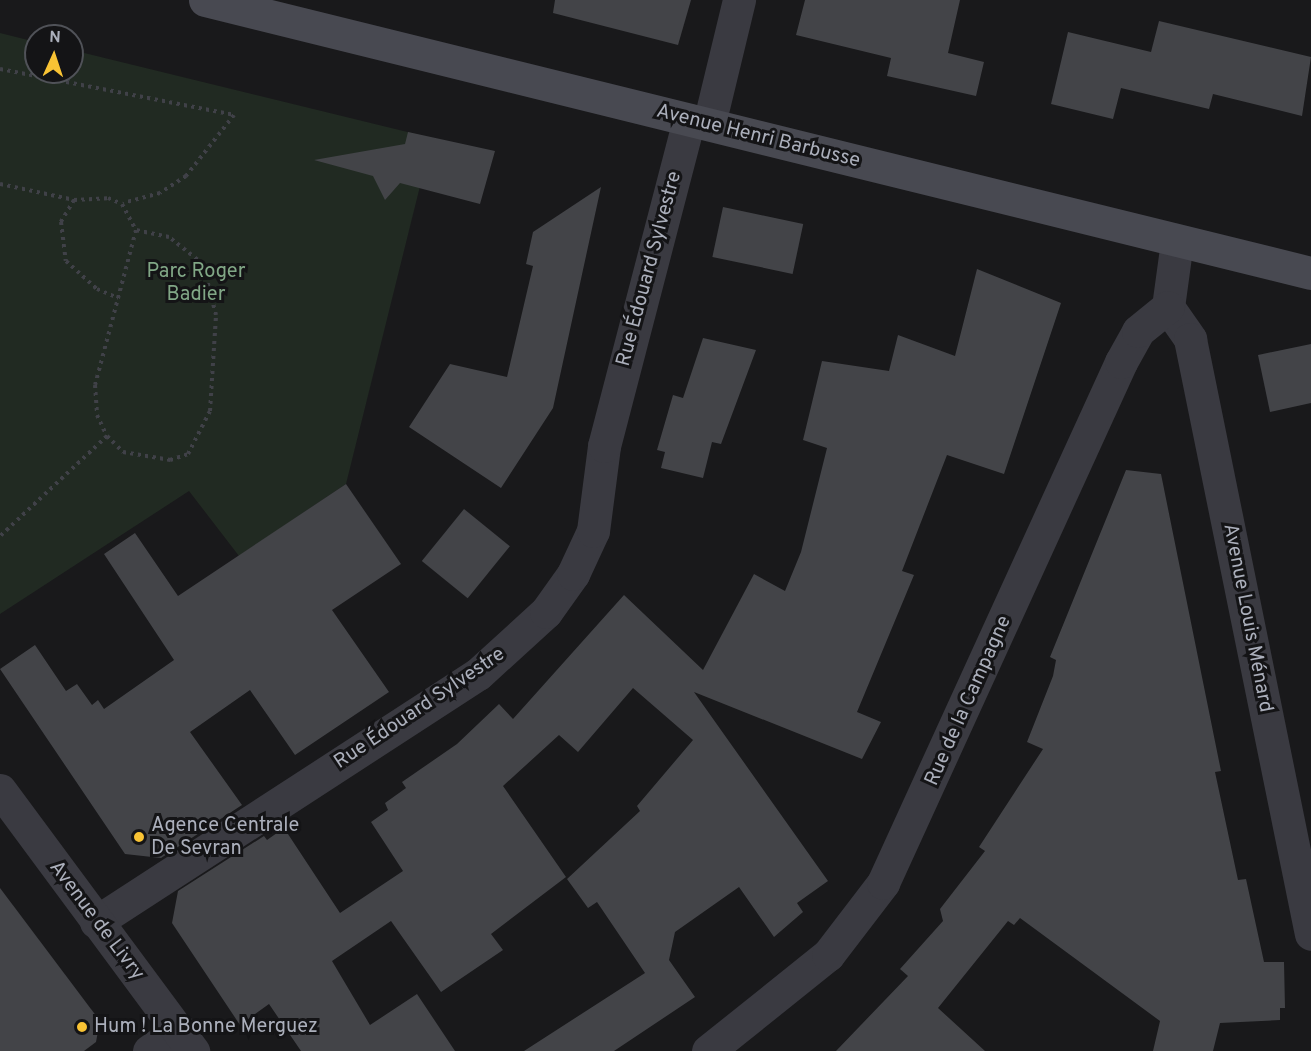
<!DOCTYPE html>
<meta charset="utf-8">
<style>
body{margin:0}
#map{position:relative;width:1311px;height:1051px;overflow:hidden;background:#19191b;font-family:Overpass,sans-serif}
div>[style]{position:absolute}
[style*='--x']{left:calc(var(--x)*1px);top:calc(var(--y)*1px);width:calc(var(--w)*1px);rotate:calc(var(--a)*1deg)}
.green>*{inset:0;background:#212a22}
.building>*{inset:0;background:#434448;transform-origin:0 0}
.path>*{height:4px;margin-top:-2px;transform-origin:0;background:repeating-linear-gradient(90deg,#404148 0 3px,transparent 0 7.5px)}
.minor>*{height:33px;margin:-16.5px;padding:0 16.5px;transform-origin:16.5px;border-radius:16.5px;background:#3a3a41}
.tertiary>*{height:33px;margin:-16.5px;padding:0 16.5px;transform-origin:16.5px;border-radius:16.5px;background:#3a3a41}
.secondary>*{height:33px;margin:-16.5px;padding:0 16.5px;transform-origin:16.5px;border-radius:16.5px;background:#484951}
.dots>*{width:16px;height:16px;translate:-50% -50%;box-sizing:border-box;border:3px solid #141416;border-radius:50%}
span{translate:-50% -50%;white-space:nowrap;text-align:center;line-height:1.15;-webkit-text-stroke:6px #141416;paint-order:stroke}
.street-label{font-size:20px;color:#abafbb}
.park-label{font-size:20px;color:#81a786}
.poi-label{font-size:20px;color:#abafbb}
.left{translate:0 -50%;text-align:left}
.north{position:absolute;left:24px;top:24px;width:60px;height:60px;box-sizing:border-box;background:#141416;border:2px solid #505258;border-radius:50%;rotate:3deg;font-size:16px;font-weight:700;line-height:24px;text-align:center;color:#abafbb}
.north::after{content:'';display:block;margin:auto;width:21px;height:27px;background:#f9c334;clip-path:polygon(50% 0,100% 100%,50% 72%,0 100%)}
</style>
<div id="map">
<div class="green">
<i style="clip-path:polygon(0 33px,36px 42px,36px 72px,72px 72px,72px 50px,432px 138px,346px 484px,239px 556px,189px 491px,0 614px)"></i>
</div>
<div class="building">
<i style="clip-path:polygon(555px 0,691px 0,678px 45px,553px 13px)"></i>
<i style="clip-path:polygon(805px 0,960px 0,948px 53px,984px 62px,976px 96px,887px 76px,891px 58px,796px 35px)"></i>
<i style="clip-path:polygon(1159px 21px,1311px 57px,1302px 116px,1213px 94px,1209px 109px,1121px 88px,1113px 119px,1051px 104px,1068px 32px,1151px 52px)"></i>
<i style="clip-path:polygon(408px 132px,495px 151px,480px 204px,400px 183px,385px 200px,373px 176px,314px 160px,405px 144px)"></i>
<i style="clip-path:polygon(601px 187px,553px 408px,501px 488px,409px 427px,450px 364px,507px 377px,533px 266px,526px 264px,533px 232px)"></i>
<i style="left:723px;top:207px;width:82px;height:51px;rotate:12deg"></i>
<i style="clip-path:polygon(977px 269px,1061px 303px,1004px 474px,947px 455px,902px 571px,914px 575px,857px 712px,881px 722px,862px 759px,694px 692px,828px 881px,797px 903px,803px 912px,774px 937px,739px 887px,675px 932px,669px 960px,695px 997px,614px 1051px,524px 1051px,645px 973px,597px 902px,588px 908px,567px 879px,640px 811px,637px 806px,693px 740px,633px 688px,578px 752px,559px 735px,503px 786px,566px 877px,491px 934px,503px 950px,441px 992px,391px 921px,332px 961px,370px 1025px,417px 994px,455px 1051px,301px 1051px,269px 1004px,240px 1025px,172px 923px,178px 891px,264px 836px,267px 840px,284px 828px,340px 913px,403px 871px,371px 822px,388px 810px,385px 803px,406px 788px,402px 782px,457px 744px,499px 704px,513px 719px,624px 595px,703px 670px,754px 574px,785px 591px,801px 552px,827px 448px,803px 440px,822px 361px,889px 371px,898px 335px,955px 356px)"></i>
<i style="clip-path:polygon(703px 338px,756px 350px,721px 444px,712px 442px,703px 478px,661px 468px,665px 452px,657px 450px,673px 395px,683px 398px)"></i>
<i style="clip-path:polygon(1311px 344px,1311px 403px,1270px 412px,1258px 355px)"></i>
<i style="clip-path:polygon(1126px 470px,1161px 474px,1221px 771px,1215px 772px,1238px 880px,1246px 879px,1264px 962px,1284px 962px,1285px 1008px,1280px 1008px,1280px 1020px,1220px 1023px,1213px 1051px,1153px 1051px,1160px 1021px,1020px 918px,1014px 925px,1008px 921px,938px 1008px,985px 1051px,836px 1051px,908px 976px,900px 969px,943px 921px,940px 909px,985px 851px,979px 847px,1043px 749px,1027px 742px,1053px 676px,1056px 660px,1050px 657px)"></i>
<i style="clip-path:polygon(346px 484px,401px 564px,332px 610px,389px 692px,295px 755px,250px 690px,190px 732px,242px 805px,161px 858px,125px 854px,0 669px,35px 645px,66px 691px,77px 684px,92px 705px,98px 700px,104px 709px,174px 660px,104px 554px,135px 533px,178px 596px)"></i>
<i style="left:464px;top:509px;width:59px;height:67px;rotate:39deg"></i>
<i style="clip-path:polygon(0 888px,100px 1021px,96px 1042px,84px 1051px,0 1051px)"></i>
</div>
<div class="path">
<i style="--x:0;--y:69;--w:238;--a:11.1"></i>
<i style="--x:234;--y:115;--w:78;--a:128.2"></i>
<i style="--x:186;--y:176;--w:31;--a:147"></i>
<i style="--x:160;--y:193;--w:38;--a:165"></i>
<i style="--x:0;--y:184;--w:76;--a:12.2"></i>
<i style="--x:74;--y:200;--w:34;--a:-3"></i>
<i style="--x:108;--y:198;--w:15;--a:23"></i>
<i style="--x:122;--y:204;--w:30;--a:62"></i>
<i style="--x:136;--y:230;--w:160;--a:104.8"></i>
<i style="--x:95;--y:385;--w:30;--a:86"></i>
<i style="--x:97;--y:415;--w:23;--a:65"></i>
<i style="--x:107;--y:436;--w:146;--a:136.9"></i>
<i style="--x:74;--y:200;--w:26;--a:121"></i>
<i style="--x:61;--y:222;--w:39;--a:83"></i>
<i style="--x:66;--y:261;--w:42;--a:42.1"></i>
<i style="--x:97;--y:289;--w:23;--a:23"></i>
<i style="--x:107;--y:436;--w:23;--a:45"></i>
<i style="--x:123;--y:452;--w:48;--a:9.7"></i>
<i style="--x:170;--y:460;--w:19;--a:-18"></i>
<i style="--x:188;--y:454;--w:48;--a:-62.9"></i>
<i style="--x:210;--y:411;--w:96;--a:-86.4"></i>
<i style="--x:216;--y:315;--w:53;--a:-104.3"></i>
<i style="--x:203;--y:264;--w:43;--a:-141.5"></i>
<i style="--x:169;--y:237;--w:34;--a:-168"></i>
</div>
<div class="minor">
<i style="--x:709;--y:124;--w:128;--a:-76.4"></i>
<i style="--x:1168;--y:307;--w:39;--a:55"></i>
<i style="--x:1190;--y:339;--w:607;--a:78.51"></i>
<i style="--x:1168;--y:307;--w:67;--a:-82.2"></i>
<i style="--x:96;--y:922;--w:455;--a:-33"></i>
<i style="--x:478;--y:674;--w:92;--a:-42.4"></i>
<i style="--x:546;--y:612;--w:47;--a:-54.6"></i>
<i style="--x:573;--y:574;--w:47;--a:-65.1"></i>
<i style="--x:593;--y:531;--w:86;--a:-82.6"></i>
<i style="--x:604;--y:446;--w:337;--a:-75.4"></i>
<i style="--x:149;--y:1051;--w:37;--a:-35"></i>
<i style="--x:708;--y:1051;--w:154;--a:-38.7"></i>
<i style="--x:828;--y:955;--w:91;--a:-52.6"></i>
<i style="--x:883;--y:883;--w:573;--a:-65.45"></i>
<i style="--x:1121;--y:362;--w:35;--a:-61"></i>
<i style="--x:1138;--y:331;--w:38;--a:-39"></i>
</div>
<div class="tertiary">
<i style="--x:0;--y:790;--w:325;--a:53.5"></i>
</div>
<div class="secondary">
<i style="--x:205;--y:0;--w:1139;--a:13.87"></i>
</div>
<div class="dots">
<i style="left:139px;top:837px;background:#f9c334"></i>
<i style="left:82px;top:1027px;background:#f9c334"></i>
</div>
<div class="street-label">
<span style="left:758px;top:137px;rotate:14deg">Avenue Henri Barbusse</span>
<span style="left:650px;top:269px;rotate:-75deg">Rue Édouard Sylvestre</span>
<span style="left:1247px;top:618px;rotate:79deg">Avenue Louis Ménard</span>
<span style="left:969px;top:701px;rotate:-66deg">Rue de la Campagne</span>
<span style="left:420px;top:709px;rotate:-34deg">Rue Édouard Sylvestre</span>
<span style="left:96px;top:921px;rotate:53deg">Avenue de Livry</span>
</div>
<div class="park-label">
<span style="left:196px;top:284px">Parc Roger<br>Badier</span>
</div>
<div class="poi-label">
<span class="left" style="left:151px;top:838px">Agence Centrale<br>De Sevran</span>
<span class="left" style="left:94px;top:1027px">Hum ! La Bonne Merguez</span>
</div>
<div class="north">N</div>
</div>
